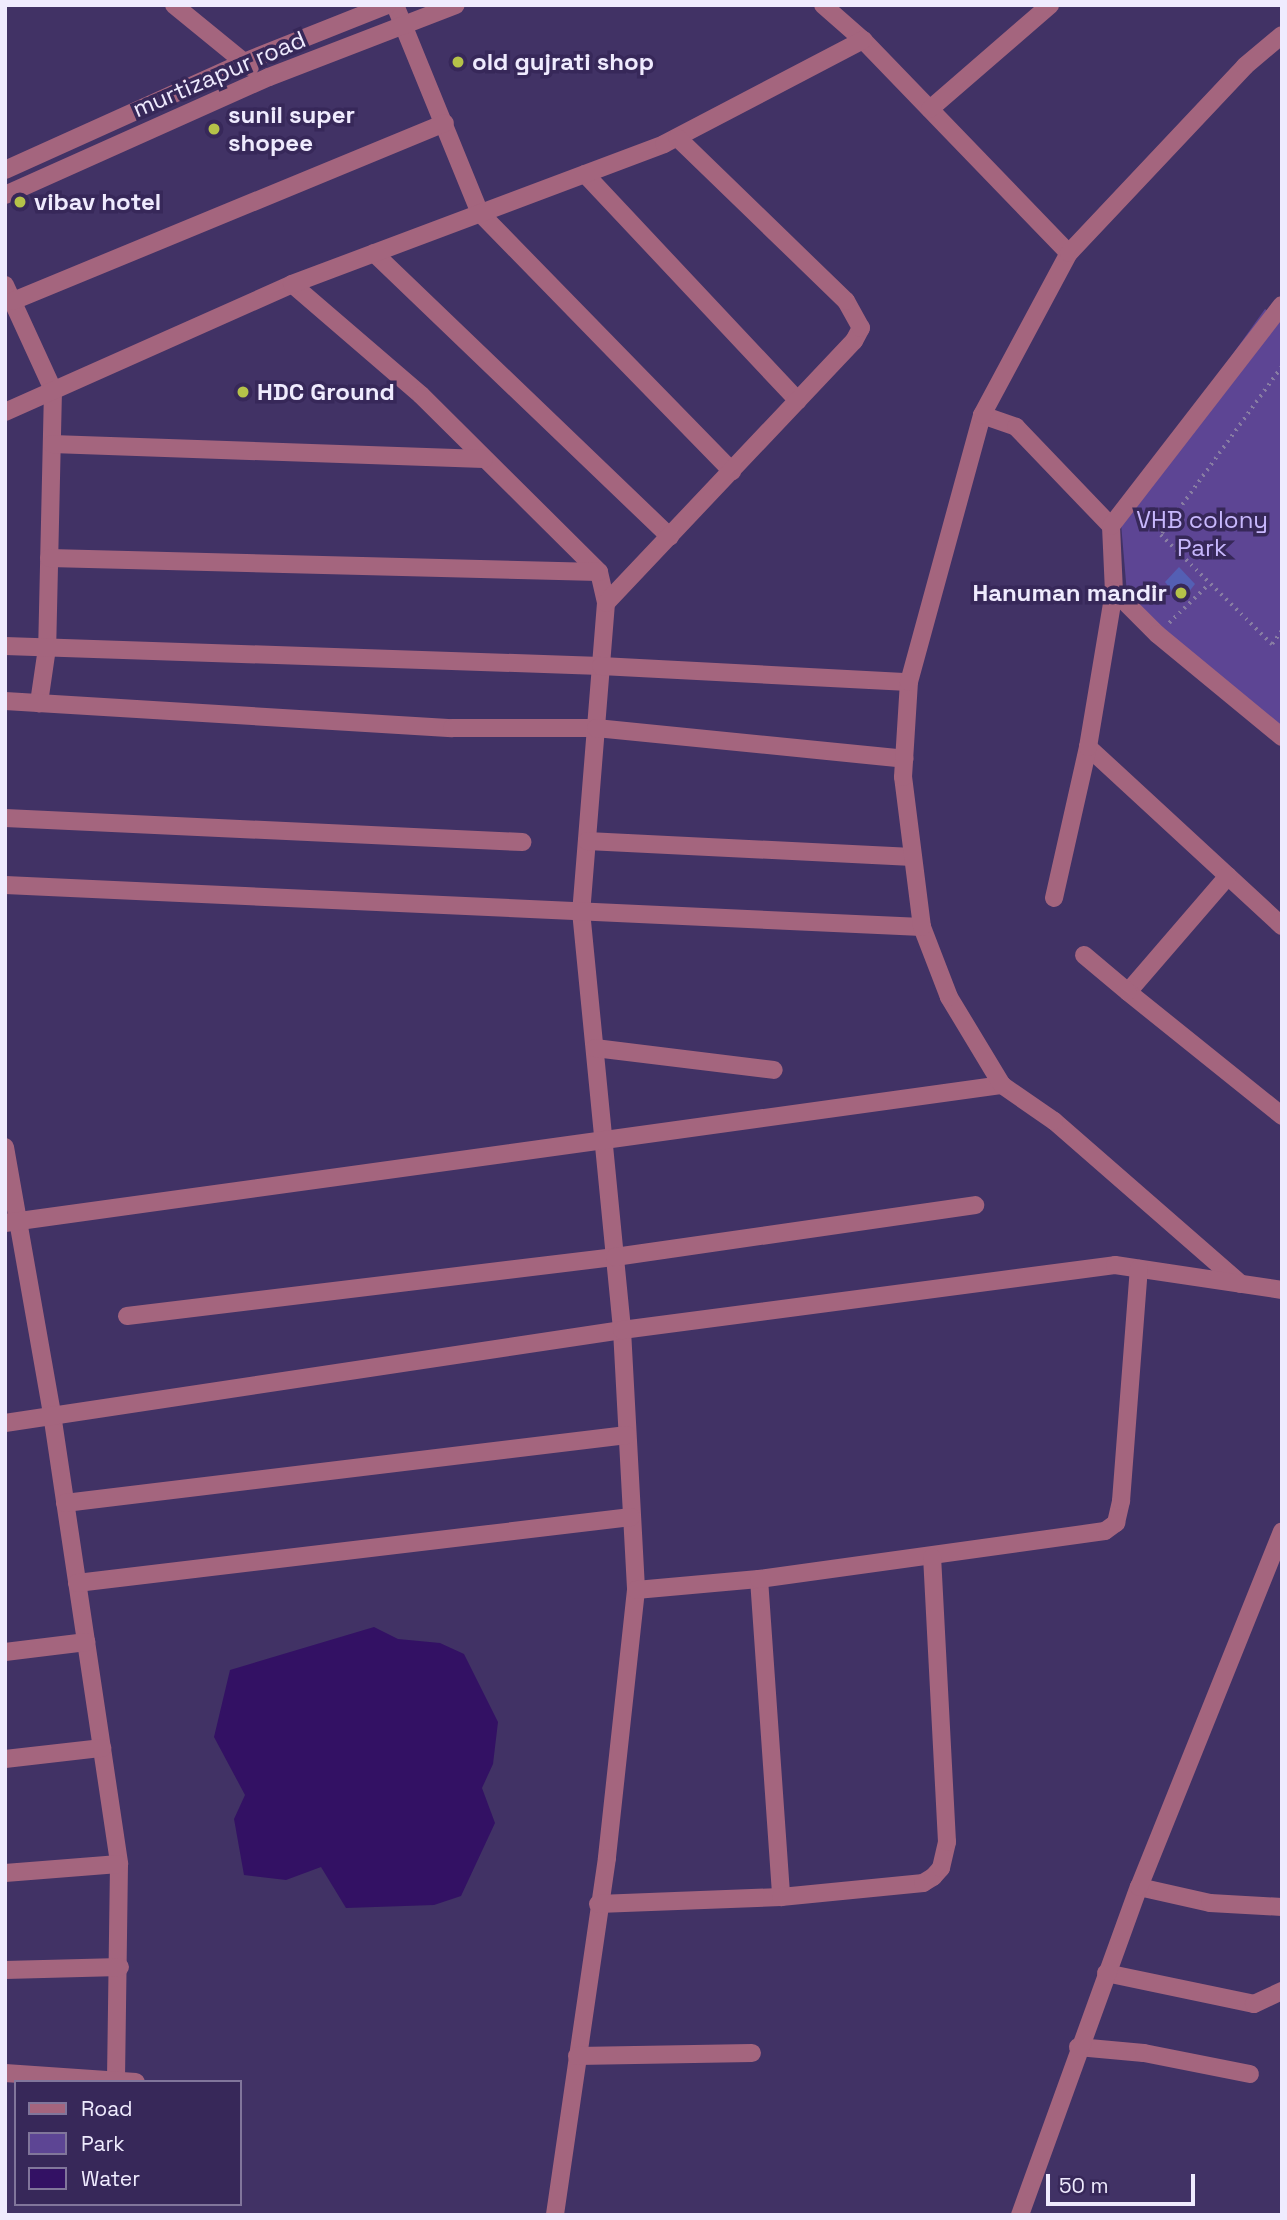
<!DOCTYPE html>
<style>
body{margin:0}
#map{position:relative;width:1287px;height:2220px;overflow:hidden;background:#413265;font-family:"Space Grotesk",sans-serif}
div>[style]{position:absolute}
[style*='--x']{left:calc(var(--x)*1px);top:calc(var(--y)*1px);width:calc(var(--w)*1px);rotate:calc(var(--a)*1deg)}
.green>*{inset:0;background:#5d4594}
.water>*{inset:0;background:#331164}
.building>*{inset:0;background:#545fb4}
.path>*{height:3.5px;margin-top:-1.75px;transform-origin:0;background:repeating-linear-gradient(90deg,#887da3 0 2px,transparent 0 7px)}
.minor>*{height:18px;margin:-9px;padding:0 9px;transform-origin:9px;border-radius:9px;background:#a4657e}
.dots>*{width:19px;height:19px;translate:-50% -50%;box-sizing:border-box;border:4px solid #372859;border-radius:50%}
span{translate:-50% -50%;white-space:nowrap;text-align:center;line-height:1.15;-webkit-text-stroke:7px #372859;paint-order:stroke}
.poi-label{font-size:24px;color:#efebfe;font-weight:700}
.left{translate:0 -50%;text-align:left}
.right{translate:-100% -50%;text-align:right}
.street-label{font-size:24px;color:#efebfe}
.park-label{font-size:24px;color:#c8b8fd}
.frame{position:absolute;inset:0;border:7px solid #efebfe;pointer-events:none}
.legend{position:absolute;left:14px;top:2080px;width:228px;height:126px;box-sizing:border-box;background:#372859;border:2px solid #81769b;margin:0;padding:9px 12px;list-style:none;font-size:21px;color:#efebfe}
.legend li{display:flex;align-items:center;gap:14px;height:35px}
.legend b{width:35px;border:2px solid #81769b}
.scale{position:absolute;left:1046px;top:2174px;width:149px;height:32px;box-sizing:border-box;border:4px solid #efebfe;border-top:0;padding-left:9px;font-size:21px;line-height:24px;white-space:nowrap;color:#efebfe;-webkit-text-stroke:5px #372859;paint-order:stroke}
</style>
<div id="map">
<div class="green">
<i style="clip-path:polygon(1265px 309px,1282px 322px,1282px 725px,1267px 725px,1128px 605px,1120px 512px)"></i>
</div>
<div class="water">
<i style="clip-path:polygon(374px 1627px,398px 1639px,440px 1643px,464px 1654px,498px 1722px,493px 1764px,482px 1788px,495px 1823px,461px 1896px,434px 1905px,346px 1908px,321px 1867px,286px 1880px,244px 1875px,234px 1819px,245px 1795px,214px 1737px,230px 1670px)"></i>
</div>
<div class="building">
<i style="clip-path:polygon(1179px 567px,1195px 584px,1181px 602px,1165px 582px)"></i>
</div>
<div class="path">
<i style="--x:1282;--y:367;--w:207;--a:125.8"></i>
<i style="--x:1161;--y:535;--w:156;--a:44.5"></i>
<i style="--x:1272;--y:644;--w:17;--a:-54"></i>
<i style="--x:1169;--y:623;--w:54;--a:-44.3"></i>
</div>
<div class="minor">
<i style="--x:174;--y:5;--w:98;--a:39.2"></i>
<i style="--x:395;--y:5;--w:225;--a:67.8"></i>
<i style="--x:480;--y:213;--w:361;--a:45.7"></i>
<i style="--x:823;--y:5;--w:53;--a:41.2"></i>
<i style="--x:863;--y:40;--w:296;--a:46"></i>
<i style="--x:930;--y:109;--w:159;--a:-40.9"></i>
<i style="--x:5;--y:170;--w:262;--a:-24.3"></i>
<i style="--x:244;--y:62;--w:154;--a:-21.7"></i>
<i style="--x:585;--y:174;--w:311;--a:46.8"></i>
<i style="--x:5;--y:195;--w:289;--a:-24.1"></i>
<i style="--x:269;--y:77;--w:200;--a:-21.1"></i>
<i style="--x:374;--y:253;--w:410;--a:43.8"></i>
<i style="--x:292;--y:284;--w:170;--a:40.7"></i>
<i style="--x:421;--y:395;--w:251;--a:44.8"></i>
<i style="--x:599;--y:572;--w:32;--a:77"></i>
<i style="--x:606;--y:603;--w:309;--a:94.6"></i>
<i style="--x:581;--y:911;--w:421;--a:84.4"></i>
<i style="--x:622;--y:1330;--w:260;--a:86.9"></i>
<i style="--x:636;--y:1590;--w:270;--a:96.2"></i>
<i style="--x:607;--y:1858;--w:361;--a:98.3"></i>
<i style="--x:5;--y:285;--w:115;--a:65.4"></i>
<i style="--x:53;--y:390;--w:258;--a:91.3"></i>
<i style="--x:47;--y:648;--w:56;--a:98.3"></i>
<i style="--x:13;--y:301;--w:467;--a:-22.4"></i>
<i style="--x:5;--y:412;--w:314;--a:-24"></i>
<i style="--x:292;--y:284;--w:397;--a:-20.6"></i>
<i style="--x:664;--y:144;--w:225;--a:-27.6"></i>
<i style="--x:982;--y:415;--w:36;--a:19"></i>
<i style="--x:1016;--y:427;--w:137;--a:46.2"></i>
<i style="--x:1111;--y:526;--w:65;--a:87.4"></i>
<i style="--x:1114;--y:591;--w:61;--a:45"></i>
<i style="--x:1157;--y:634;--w:162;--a:39.5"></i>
<i style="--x:52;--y:444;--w:432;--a:2"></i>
<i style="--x:1111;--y:526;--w:279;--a:-52.3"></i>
<i style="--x:49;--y:558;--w:550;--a:1.46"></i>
<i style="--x:606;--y:603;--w:361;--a:-46.6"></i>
<i style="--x:854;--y:341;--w:15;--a:-62"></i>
<i style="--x:861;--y:328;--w:31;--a:-119"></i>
<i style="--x:846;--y:301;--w:235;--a:-135.9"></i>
<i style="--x:5;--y:646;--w:596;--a:1.92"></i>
<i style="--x:601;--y:666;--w:308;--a:3"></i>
<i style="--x:5;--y:701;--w:448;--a:3.5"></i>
<i style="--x:452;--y:728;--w:144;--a:0"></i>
<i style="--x:596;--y:728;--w:310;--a:5.7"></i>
<i style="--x:1088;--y:747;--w:264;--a:42.7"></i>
<i style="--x:5;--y:818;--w:518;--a:2.66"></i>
<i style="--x:587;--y:841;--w:326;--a:2.8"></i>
<i style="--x:1228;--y:876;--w:153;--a:130.8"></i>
<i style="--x:1128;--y:992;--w:198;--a:38.8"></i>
<i style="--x:5;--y:885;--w:918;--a:2.62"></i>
<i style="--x:1054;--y:898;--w:155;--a:-77.3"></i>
<i style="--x:1088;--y:747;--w:158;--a:-80.5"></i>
<i style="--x:1084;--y:955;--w:57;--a:40.1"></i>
<i style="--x:595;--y:1048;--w:180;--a:7"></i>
<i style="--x:5;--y:1147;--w:271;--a:80"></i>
<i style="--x:52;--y:1414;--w:455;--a:81.5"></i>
<i style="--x:119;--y:1864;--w:216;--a:90.8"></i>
<i style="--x:5;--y:1223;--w:1007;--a:-7.88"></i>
<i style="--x:1241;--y:1284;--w:248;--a:-138.9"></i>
<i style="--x:1054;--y:1121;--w:63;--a:-145.3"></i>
<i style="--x:1002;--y:1085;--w:103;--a:-121.1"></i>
<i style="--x:949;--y:997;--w:75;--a:-111.1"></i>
<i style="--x:922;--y:927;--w:151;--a:-97.2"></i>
<i style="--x:903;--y:777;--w:95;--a:-86.4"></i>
<i style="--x:909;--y:682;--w:277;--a:-74.7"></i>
<i style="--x:982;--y:415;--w:184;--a:-61.8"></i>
<i style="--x:1069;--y:253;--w:257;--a:-46.7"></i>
<i style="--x:1245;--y:66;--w:48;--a:-40"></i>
<i style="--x:127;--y:1316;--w:492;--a:-6.9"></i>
<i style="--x:615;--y:1257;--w:364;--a:-8.2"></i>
<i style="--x:5;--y:1423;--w:624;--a:-8.57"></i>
<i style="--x:622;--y:1330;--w:497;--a:-7.5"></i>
<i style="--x:1115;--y:1265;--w:169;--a:8.5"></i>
<i style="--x:65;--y:1503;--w:566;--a:-6.9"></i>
<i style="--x:759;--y:1579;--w:319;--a:86"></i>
<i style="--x:77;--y:1583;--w:558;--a:-6.79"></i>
<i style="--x:636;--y:1590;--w:123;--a:-5.1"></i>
<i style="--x:759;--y:1579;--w:349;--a:-7.9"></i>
<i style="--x:1105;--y:1531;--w:14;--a:-36"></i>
<i style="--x:1116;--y:1523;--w:23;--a:-77"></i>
<i style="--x:1121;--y:1501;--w:233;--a:-85.6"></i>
<i style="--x:5;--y:1652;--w:82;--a:-7"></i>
<i style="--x:5;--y:1759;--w:98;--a:-6.5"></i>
<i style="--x:5;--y:1873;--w:114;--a:-4.5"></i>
<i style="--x:1139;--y:1887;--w:73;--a:12.7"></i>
<i style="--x:1210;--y:1903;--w:72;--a:3.2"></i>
<i style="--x:598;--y:1904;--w:183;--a:-2.2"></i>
<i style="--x:781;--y:1897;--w:143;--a:-5.6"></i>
<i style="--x:923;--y:1883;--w:12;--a:-31"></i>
<i style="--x:933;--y:1877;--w:12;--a:-48"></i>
<i style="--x:941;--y:1868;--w:27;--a:-77"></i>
<i style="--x:947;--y:1842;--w:285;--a:-93"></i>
<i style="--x:5;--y:1970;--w:115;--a:-1.5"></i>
<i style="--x:1106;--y:1973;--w:151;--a:11.8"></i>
<i style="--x:1254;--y:2004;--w:31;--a:-25"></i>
<i style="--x:1078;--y:2047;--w:66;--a:5.2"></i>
<i style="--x:1144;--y:2053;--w:108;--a:11.2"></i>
<i style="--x:577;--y:2056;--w:175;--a:-1"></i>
<i style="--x:5;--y:2073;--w:131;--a:3.9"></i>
<i style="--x:1020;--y:2215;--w:349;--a:-70.1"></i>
<i style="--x:1139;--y:1887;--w:383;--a:-68.1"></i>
</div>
<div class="dots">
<i style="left:458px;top:62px;background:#b5c249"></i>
<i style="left:214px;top:129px;background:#b5c249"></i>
<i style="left:20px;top:202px;background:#b5c249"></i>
<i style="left:243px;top:392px;background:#b5c249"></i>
<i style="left:1181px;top:593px;background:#b5c249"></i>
</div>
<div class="poi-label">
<span class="left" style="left:472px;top:62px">old gujrati shop</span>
<span class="left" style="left:228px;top:129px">sunil super<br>shopee</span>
<span class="left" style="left:34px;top:202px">vibav hotel</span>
<span class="left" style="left:257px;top:392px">HDC Ground</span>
<span class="right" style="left:1167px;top:593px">Hanuman mandir</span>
</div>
<div class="street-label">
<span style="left:219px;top:74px;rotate:-23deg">murtizapur road</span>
</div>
<div class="park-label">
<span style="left:1202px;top:534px">VHB colony<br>Park</span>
</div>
<div class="frame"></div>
<ul class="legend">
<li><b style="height:9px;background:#a4657e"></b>Road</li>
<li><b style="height:19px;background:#5d4594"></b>Park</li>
<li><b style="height:19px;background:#331164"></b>Water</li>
</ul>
<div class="scale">50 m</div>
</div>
